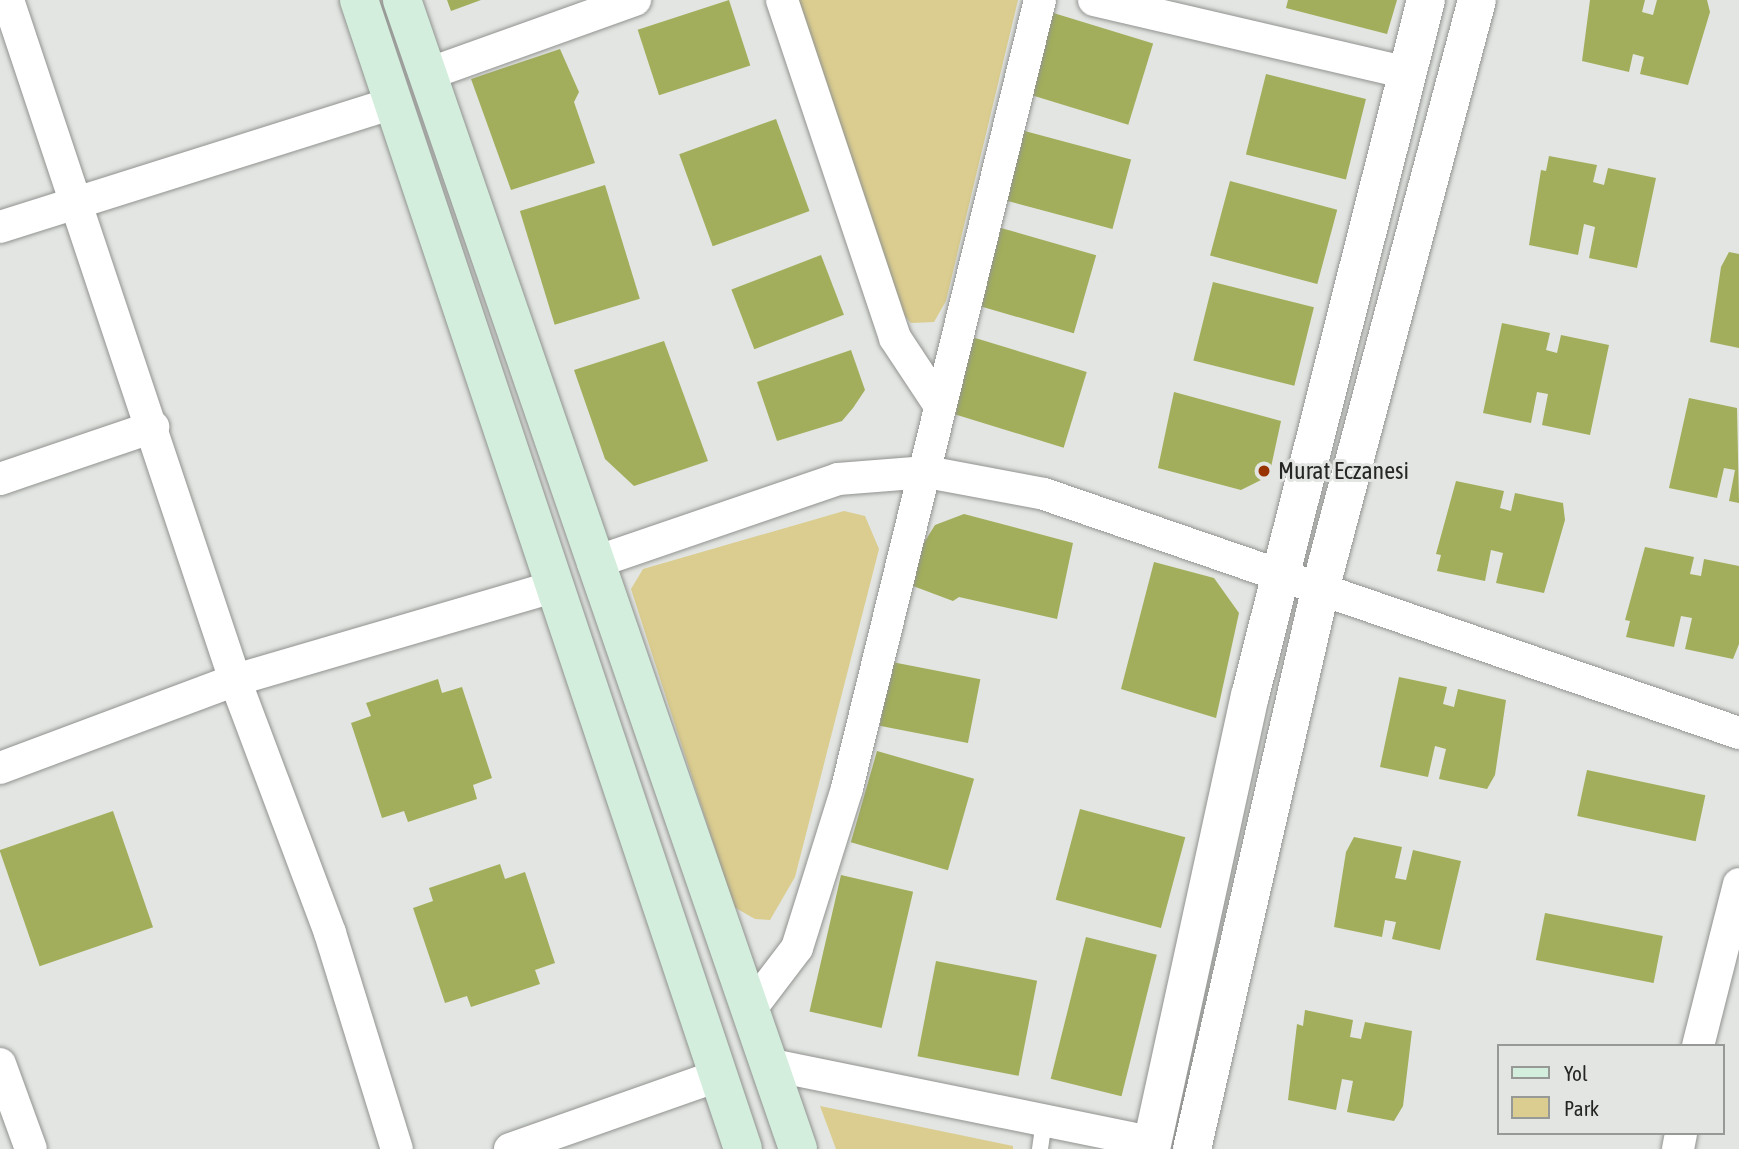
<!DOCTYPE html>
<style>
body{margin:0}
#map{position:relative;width:1739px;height:1149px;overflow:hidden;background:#e2e5e1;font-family:"Asap Condensed",sans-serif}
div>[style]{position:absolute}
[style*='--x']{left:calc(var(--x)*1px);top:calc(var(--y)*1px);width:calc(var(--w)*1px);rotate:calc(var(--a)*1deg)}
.green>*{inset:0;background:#dbcd8f}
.building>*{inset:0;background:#a2ae5b;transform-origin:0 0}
.roads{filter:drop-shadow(0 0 2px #919390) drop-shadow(0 0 2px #919390)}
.service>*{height:16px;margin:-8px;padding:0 8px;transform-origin:8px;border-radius:8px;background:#fff}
.minor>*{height:32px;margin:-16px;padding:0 16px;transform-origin:16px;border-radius:16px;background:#fff}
.tertiary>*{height:38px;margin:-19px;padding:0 19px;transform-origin:19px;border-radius:19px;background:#fff}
.secondary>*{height:38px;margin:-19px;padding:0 19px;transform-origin:19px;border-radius:19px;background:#d4eedd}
.dots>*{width:19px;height:19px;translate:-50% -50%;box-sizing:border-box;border:4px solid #e2e5e1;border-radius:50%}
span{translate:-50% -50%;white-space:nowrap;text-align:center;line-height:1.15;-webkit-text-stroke:6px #e2e5e1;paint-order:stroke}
.poi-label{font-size:24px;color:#262725}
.left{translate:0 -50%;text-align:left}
.legend{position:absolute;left:1497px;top:1044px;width:228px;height:91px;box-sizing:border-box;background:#e2e5e1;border:2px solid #979996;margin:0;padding:9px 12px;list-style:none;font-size:21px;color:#262725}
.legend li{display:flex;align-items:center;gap:14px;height:35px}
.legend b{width:35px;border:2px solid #979996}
</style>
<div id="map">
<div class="green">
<i style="clip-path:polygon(791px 0,1018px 0,946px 301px,934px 322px,911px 323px,902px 313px)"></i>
<i style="clip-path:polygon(844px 511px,865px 516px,879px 549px,795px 877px,770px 920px,755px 919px,734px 907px,631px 589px,643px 569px)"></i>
<i style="clip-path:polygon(820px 1106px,1013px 1146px,1013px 1149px,836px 1149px)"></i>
</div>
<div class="building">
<i style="clip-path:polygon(447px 0,481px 0,451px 11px)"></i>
<i style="left:729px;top:0;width:69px;height:96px;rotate:72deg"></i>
<i style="clip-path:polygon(1288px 0,1397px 0,1387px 34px,1286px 8px)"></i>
<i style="clip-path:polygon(1590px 0,1645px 0,1642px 12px,1653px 15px,1657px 0,1707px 0,1710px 12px,1688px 85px,1640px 74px,1644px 57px,1633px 54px,1629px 72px,1582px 61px)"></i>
<i style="left:1047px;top:11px;width:111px;height:85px;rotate:17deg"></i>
<i style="clip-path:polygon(560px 49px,579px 92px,574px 102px,595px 163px,511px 190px,471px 79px)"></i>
<i style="left:1266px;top:74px;width:103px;height:83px;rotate:14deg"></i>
<i style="left:776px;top:119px;width:98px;height:103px;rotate:70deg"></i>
<i style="left:1021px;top:130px;width:114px;height:72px;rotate:15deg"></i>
<i style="clip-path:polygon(1549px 156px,1597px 165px,1593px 182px,1604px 185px,1608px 168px,1656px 178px,1637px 268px,1589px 258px,1595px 227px,1584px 224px,1578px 255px,1529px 245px,1541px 170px,1546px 171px)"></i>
<i style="left:1230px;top:181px;width:111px;height:77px;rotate:15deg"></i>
<i style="left:605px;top:185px;width:119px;height:89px;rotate:73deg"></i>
<i style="left:1001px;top:228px;width:99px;height:81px;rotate:16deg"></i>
<i style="clip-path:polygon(1729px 252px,1739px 254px,1739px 348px,1710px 342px,1721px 267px)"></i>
<i style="left:821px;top:255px;width:64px;height:96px;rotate:69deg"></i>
<i style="left:1213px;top:282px;width:104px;height:81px;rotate:14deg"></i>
<i style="clip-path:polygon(1502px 323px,1550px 333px,1546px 350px,1557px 353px,1561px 335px,1609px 345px,1590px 435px,1542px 425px,1548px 394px,1537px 392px,1531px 423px,1483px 413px)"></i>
<i style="left:972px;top:337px;width:120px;height:79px;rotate:17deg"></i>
<i style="clip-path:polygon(664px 341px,708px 461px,634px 486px,605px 459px,574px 370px)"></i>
<i style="clip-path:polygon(851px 350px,865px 390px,853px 408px,842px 421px,777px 441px,757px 382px)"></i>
<i style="clip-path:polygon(1174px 392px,1281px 421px,1269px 476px,1241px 490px,1158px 468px)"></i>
<i style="clip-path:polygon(1689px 398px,1737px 408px,1739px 503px,1729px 501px,1735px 470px,1724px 468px,1717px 498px,1669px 488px)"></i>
<i style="clip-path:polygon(1456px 481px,1504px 491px,1500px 508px,1511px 511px,1515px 493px,1563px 503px,1565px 520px,1544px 593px,1496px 583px,1503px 553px,1491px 550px,1485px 581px,1437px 571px,1441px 555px,1436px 554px)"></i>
<i style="clip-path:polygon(964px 514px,1073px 543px,1057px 619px,959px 597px,953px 601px,913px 586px,920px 549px,935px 525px)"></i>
<i style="clip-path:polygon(1645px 547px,1694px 557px,1690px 574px,1701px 576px,1704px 559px,1739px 566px,1739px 644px,1733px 659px,1685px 649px,1692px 618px,1681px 616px,1674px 647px,1626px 637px,1630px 621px,1625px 620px)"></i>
<i style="clip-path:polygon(1154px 562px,1214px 578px,1239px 613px,1216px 718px,1121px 689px)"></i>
<i style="left:892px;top:662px;width:90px;height:65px;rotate:11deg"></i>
<i style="clip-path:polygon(1399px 677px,1447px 687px,1443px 704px,1454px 707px,1458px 689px,1506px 700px,1495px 775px,1487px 789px,1439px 779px,1446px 749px,1435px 746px,1428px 777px,1380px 767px)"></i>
<i style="clip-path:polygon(438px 679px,442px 693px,462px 687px,492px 778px,473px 785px,477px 799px,408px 822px,404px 811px,382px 818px,351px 723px,371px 716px,366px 703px)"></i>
<i style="left:877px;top:751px;width:101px;height:95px;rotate:16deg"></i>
<i style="left:1587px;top:770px;width:121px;height:47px;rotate:12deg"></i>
<i style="left:1080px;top:809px;width:109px;height:94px;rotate:15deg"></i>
<i style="left:113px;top:811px;width:123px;height:120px;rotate:71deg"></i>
<i style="clip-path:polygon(1354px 837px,1402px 847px,1395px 878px,1406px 880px,1413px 850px,1461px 861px,1440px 950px,1392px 939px,1396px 922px,1385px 920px,1382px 937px,1334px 927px,1346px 852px)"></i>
<i style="clip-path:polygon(500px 864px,505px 879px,525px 872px,555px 963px,535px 970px,540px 984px,471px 1007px,467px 996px,445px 1003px,413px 908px,433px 901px,429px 888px)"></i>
<i style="left:841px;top:875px;width:74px;height:140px;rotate:13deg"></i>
<i style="left:1545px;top:913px;width:120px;height:48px;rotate:11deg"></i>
<i style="left:1086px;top:937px;width:73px;height:146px;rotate:14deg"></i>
<i style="left:936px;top:961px;width:103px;height:97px;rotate:11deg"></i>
<i style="clip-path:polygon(1305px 1010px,1353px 1020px,1350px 1037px,1361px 1039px,1365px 1022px,1412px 1031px,1403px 1106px,1394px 1121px,1347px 1112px,1353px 1081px,1342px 1079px,1336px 1110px,1288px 1100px,1297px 1024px,1303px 1026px)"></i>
</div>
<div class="roads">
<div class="service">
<i style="--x:1040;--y:1149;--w:29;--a:-82"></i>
</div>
<div class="minor">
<i style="--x:8;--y:0;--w:717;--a:71.54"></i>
<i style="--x:235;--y:680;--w:270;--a:69.4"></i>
<i style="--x:330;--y:933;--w:226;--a:72.8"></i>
<i style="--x:782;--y:0;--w:356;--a:71.5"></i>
<i style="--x:895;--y:338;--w:82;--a:56.5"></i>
<i style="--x:1094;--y:0;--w:321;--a:13.1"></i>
<i style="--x:428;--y:74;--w:220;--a:-19.7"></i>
<i style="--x:0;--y:227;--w:412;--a:-17.5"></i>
<i style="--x:0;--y:479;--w:162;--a:-18.8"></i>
<i style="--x:593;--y:563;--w:259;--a:-18.9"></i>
<i style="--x:838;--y:479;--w:89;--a:-4.5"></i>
<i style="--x:927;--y:472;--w:119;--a:10.6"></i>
<i style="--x:1044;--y:494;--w:735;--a:18.98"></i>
<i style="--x:0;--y:768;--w:251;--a:-20.5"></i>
<i style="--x:235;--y:680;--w:335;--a:-16.3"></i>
<i style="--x:749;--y:1011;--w:79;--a:-52.7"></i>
<i style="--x:797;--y:948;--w:168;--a:-72.6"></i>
<i style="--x:847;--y:788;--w:811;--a:-76.24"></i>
<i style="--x:1698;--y:1046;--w:167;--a:-75.8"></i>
<i style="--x:0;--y:1064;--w:90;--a:70"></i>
<i style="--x:767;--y:1064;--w:393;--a:11.5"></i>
<i style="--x:510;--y:1149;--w:223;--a:-19.4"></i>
<i style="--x:1678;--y:1149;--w:16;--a:-79"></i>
</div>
<div class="tertiary">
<i style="--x:1151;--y:1149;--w:464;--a:-77.7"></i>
<i style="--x:1250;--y:696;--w:718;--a:-75.81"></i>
<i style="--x:1192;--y:1149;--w:578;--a:-77.09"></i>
<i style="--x:1321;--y:586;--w:606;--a:-75.09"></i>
</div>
<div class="secondary">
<i style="--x:359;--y:0;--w:1211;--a:71.52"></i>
<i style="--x:402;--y:0;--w:1215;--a:70.98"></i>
</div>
</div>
<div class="dots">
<i style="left:1264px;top:471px;background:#983304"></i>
</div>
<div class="poi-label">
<span class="left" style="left:1278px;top:471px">Murat Eczanesi</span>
</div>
<ul class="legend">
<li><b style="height:9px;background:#d4eedd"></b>Yol</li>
<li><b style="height:19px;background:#dbcd8f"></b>Park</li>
</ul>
</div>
